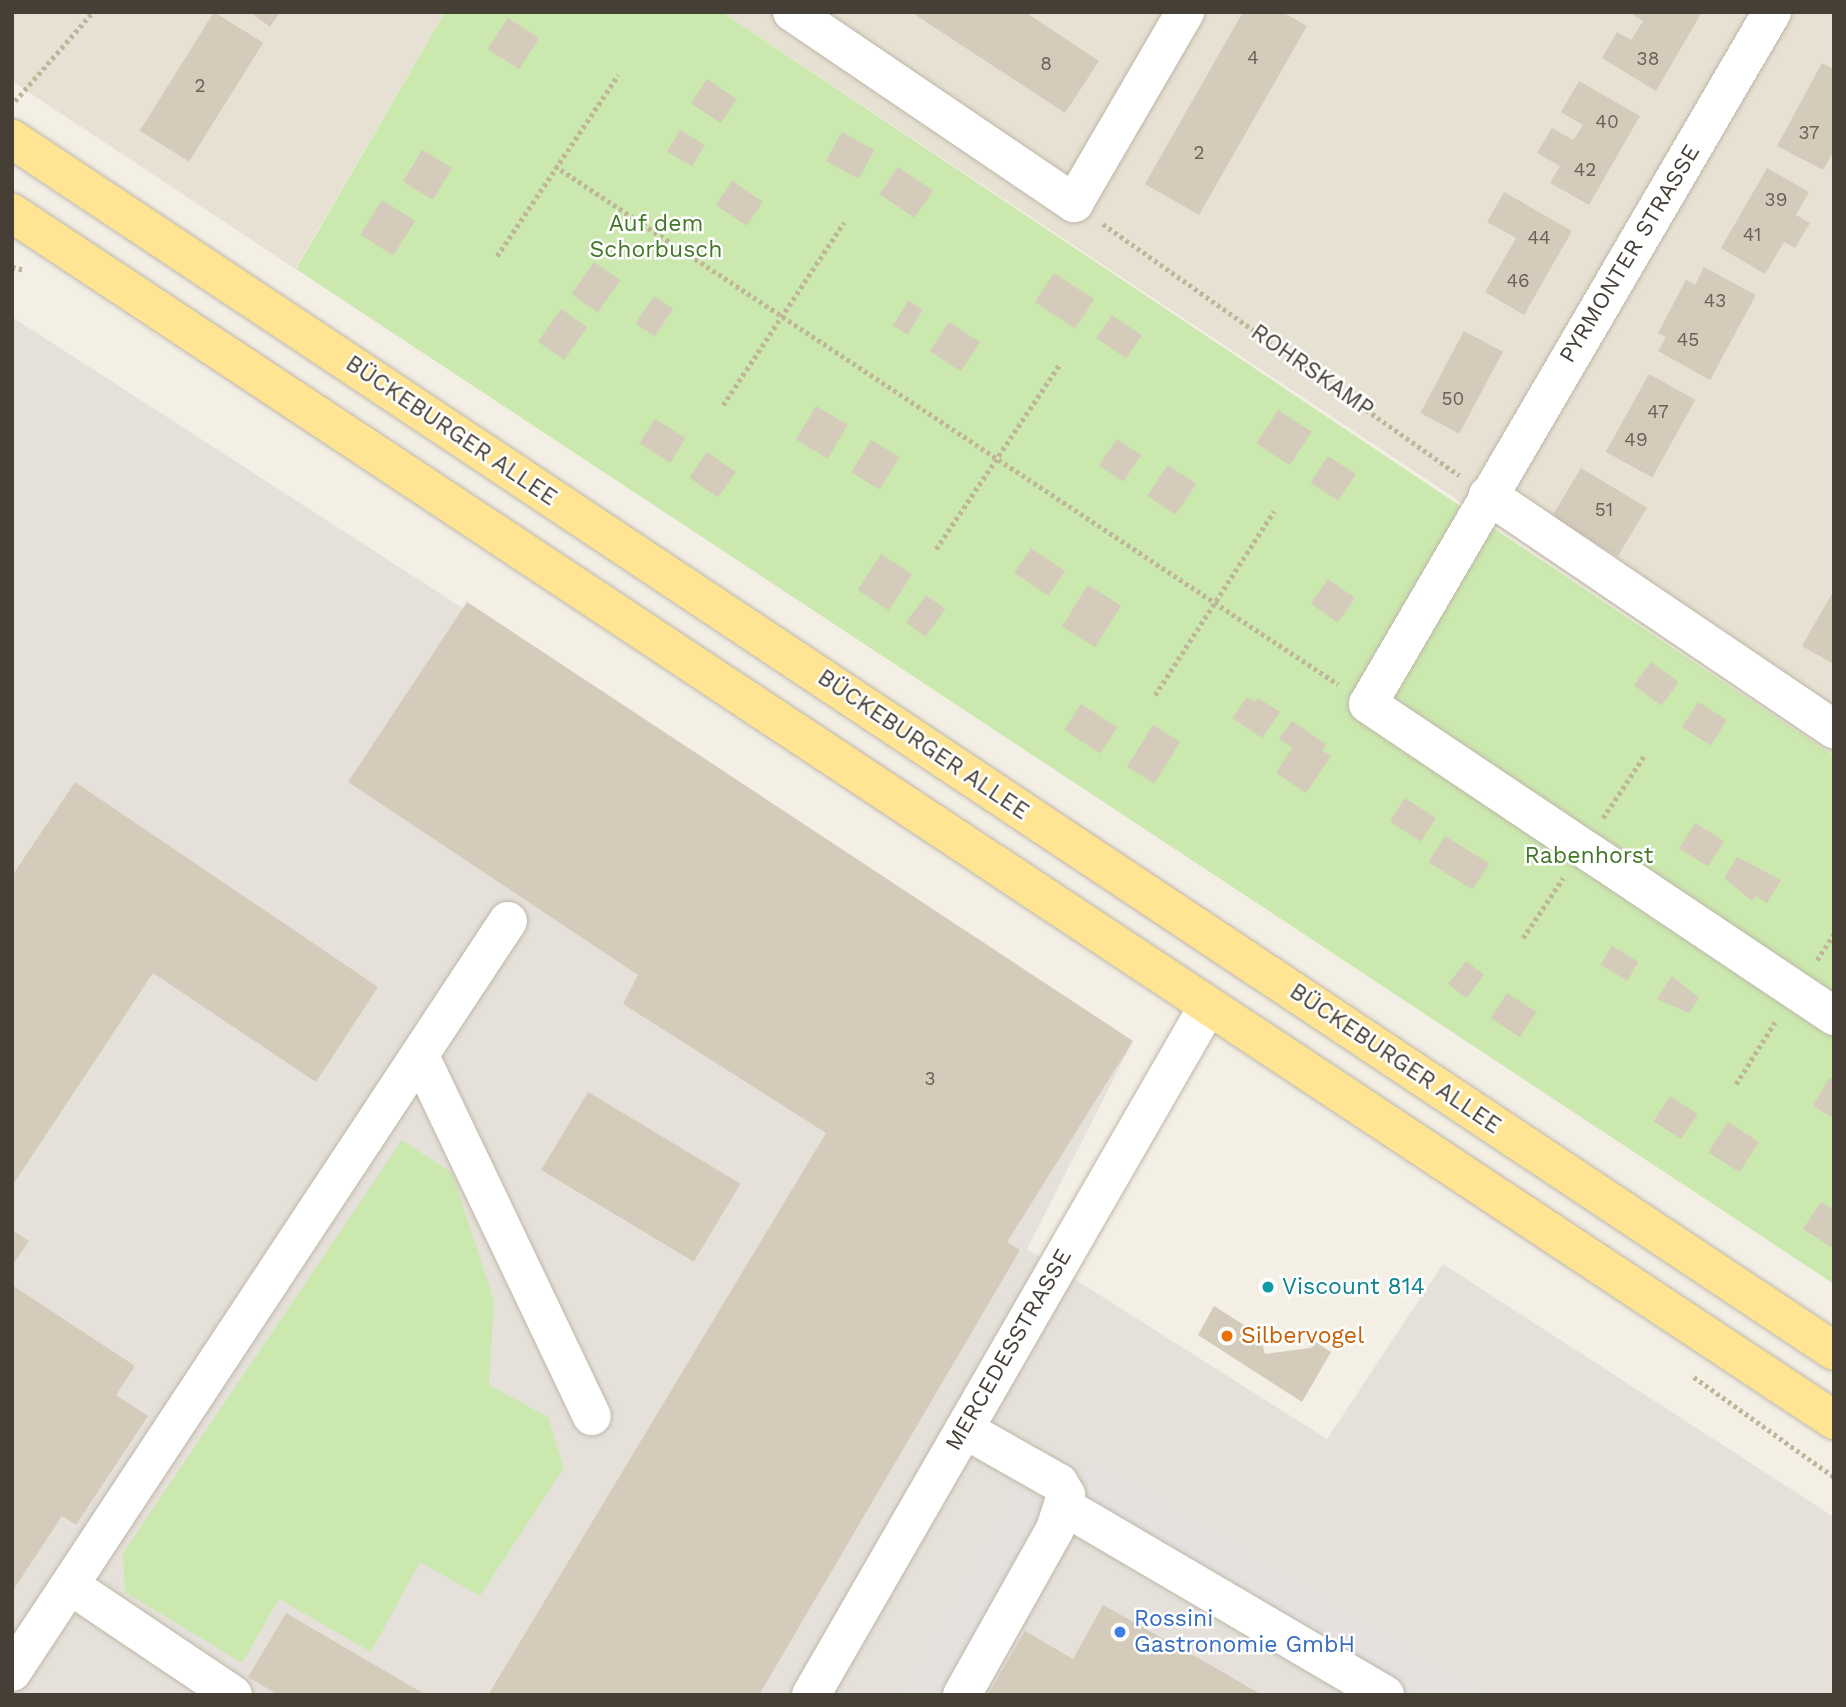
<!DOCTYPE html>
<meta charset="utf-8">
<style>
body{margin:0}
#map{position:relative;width:1846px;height:1707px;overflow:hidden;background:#f3efe5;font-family:"Work Sans",sans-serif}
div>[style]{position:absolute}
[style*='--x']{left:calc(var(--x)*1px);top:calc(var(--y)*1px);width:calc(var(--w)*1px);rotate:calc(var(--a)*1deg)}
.residential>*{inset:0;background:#e7e1d3}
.industrial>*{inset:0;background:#e5e1da}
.green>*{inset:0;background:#cbe8ae}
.parking>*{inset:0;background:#e4e1de}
.building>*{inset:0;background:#d4cbbb;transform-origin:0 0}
.path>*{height:4.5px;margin-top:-2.25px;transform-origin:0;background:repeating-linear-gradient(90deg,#c0b499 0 3.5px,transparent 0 7px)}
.roads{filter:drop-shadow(0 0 2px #beb7a8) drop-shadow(0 0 2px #beb7a8)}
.minor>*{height:38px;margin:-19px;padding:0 19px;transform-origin:19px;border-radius:19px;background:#fff}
.major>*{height:38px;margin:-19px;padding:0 19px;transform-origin:19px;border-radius:19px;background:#ffe493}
.dots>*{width:19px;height:19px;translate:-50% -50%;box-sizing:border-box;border:4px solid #fff;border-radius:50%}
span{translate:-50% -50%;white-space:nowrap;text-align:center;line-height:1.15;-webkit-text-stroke:5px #fff;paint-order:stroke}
.number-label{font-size:19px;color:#696256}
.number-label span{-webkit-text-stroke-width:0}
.park-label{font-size:23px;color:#437728}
.street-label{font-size:23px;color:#453f35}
.culture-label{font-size:23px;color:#0d838f}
.left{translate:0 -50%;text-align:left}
.food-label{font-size:23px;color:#c56008}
.shop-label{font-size:23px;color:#366cbe}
.frame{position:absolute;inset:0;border:14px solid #453f35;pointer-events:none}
</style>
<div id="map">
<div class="residential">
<i style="clip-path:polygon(12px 12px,445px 12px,295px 269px,12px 81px)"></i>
<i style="clip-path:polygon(722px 12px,1834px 12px,1834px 756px,1453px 497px)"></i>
</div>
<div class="industrial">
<i style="clip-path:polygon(12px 317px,1133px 1041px,1027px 1249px,1327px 1439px,1443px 1264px,1834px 1517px,1834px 1695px,12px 1695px)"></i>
</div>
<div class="green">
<i style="clip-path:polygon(445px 12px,722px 12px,1834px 756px,1834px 1284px,296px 269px)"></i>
<i style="clip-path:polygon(402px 1140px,452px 1173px,494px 1300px,489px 1385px,548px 1417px,564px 1468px,480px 1596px,420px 1562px,371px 1652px,279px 1599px,242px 1663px,125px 1592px,123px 1553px)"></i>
</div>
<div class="parking">
<i style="clip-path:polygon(1093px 1459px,1485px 1695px,1385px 1695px,1068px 1508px)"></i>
<i style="clip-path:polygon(1022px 1482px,1055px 1529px,962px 1695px,903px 1695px)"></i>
</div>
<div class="building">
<i style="left:214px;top:12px;width:58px;height:140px;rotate:32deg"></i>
<i style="clip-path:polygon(250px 12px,280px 12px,270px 27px)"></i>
<i style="clip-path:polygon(911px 12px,1025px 12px,1099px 61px,1065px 113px)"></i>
<i style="clip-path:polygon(1243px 12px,1282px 12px,1307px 26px,1199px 215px,1145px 184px)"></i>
<i style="clip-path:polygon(1628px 12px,1702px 12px,1656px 91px,1602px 58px,1617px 32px,1631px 40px,1643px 21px)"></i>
<i style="left:508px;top:18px;width:37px;height:37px;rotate:33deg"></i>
<i style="clip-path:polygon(1822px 63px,1834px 69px,1834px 151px,1823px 170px,1777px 146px)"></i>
<i style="left:707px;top:79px;width:36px;height:29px;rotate:34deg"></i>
<i style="clip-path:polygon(1579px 81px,1640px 116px,1589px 205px,1550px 183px,1560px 166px,1537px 153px,1552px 128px,1573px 140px,1583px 125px,1561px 112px)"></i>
<i style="left:680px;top:130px;width:29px;height:25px;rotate:31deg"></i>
<i style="left:842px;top:132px;width:37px;height:33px;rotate:29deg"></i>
<i style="left:422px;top:150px;width:35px;height:37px;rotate:31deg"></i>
<i style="left:898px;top:167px;width:42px;height:33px;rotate:34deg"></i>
<i style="clip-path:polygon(1767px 168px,1809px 192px,1796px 215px,1810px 223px,1795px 248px,1784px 242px,1765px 274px,1721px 248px)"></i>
<i style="left:732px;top:181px;width:37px;height:29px;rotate:34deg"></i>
<i style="clip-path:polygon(1504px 192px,1572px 231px,1524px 315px,1485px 292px,1516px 238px,1487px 222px)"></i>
<i style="left:382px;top:200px;width:39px;height:41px;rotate:32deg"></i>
<i style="left:594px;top:262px;width:32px;height:39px;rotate:35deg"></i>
<i style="clip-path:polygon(1704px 267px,1756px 295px,1710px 380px,1658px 351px,1666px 337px,1658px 333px,1686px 280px,1695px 285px)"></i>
<i style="left:1054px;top:273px;width:48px;height:35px;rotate:33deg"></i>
<i style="left:654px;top:296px;width:23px;height:33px;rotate:34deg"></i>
<i style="left:908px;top:301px;width:17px;height:29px;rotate:31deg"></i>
<i style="left:561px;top:309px;width:32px;height:40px;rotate:35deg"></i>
<i style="left:1112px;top:315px;width:36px;height:28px;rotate:34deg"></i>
<i style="left:949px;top:322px;width:37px;height:35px;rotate:33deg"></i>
<i style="left:1464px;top:331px;width:44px;height:93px;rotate:28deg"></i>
<i style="left:1649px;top:374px;width:53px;height:89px;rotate:29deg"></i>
<i style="left:816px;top:406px;width:37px;height:39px;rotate:31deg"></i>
<i style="left:1278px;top:410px;width:40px;height:40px;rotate:33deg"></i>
<i style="left:655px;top:419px;width:36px;height:29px;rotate:32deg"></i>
<i style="left:1117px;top:439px;width:29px;height:32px;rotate:34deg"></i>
<i style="left:871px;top:440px;width:33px;height:38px;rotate:31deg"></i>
<i style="left:707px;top:452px;width:35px;height:31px;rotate:35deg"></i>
<i style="left:1328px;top:456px;width:33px;height:32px;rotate:33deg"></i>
<i style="left:1168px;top:465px;width:34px;height:37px;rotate:34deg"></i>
<i style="left:1581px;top:468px;width:77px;height:57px;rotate:31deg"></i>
<i style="left:1031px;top:548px;width:41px;height:30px;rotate:34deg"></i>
<i style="left:881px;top:554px;width:37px;height:43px;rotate:33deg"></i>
<i style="left:1328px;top:579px;width:33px;height:30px;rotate:35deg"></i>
<i style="left:1088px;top:585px;width:39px;height:49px;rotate:32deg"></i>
<i style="clip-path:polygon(1834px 590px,1834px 664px,1802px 646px)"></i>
<i style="left:926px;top:595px;width:24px;height:34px;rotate:36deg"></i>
<i style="clip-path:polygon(467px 602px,1133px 1041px,1007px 1242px,1020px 1250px,759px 1695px,488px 1695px,826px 1133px,623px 1004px,638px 975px,348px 782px)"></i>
<i style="left:1651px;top:662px;width:34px;height:29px;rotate:36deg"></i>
<i style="clip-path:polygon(1247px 697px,1255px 702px,1258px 698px,1280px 712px,1262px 738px,1232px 718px)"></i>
<i style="left:1698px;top:702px;width:34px;height:30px;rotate:32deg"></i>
<i style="left:1081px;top:704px;width:43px;height:31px;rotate:33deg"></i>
<i style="clip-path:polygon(1292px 721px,1327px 745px,1322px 750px,1331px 756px,1306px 793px,1276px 773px,1292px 748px,1279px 739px)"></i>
<i style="left:1153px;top:725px;width:32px;height:49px;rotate:32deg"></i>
<i style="clip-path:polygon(75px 782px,378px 987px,316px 1082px,153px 973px,12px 1186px,12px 876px)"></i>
<i style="left:1405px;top:798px;width:37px;height:28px;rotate:33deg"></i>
<i style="left:1695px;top:823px;width:34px;height:30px;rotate:32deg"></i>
<i style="left:1445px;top:836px;width:52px;height:31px;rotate:32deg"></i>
<i style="clip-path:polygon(1737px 857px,1781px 880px,1767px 903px,1756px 896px,1752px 901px,1724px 878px)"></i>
<i style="left:1612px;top:946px;width:31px;height:22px;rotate:31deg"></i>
<i style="left:1466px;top:961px;width:23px;height:29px;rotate:38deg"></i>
<i style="clip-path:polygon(1672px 976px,1699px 998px,1689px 1013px,1657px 999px)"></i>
<i style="left:1507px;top:993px;width:35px;height:30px;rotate:33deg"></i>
<i style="clip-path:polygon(1829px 1078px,1834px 1081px,1834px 1118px,1813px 1106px)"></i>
<i style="left:588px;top:1092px;width:178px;height:91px;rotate:31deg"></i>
<i style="left:1670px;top:1096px;width:33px;height:30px;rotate:33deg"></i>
<i style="left:1728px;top:1122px;width:37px;height:36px;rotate:33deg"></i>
<i style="clip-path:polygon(1821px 1202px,1834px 1211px,1834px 1249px,1803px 1229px)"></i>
<i style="clip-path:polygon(12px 1230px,29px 1241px,12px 1266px)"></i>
<i style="clip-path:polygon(12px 1285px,135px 1366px,116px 1395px,148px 1416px,76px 1525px,62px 1516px,12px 1592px)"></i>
<i style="clip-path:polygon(1214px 1306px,1269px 1341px,1262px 1343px,1265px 1354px,1310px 1348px,1309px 1338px,1331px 1352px,1302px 1402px,1198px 1335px)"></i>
<i style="clip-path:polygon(1103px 1605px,1214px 1667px,1262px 1695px,988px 1695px,1025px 1631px,1073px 1659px)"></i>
<i style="clip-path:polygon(286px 1613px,426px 1695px,278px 1695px,248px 1677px)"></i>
</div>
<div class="path">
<i style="--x:15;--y:101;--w:118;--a:-48.8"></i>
<i style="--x:555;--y:166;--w:939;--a:33.49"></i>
<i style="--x:1103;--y:224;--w:436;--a:35.2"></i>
<i style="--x:497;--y:256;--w:218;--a:-56.2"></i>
<i style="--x:12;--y:267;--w:13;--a:13"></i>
<i style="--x:723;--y:405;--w:219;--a:-56.5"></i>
<i style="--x:936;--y:549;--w:221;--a:-56.2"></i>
<i style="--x:1155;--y:695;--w:219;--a:-57.1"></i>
<i style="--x:1603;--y:818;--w:74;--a:-56.5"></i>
<i style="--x:1523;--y:938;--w:72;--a:-56.3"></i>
<i style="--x:1817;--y:960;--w:31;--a:-57"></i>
<i style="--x:1736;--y:1084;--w:73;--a:-57.8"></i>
<i style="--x:1694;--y:1377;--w:172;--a:35.5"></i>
</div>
<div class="roads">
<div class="minor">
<i style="--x:792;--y:12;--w:341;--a:34.1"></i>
<i style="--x:1074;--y:203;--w:221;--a:-59.8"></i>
<i style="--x:1772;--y:12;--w:801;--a:120.28"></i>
<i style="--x:1368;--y:704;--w:561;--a:33.8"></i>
<i style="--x:1488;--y:495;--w:418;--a:34.1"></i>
<i style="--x:420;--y:1056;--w:399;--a:64.5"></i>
<i style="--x:1065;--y:1507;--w:371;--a:30.4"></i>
<i style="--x:71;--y:1586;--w:195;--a:33.9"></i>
<i style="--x:12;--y:1672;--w:900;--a:-56.56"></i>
<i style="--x:811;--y:1695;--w:795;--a:-60.05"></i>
<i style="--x:962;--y:1695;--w:190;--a:-60.7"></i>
<i style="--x:1055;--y:1529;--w:36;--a:-72"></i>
<i style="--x:1066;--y:1495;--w:14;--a:-120"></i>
<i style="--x:1059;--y:1483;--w:109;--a:-150.4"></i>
</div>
<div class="major">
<i style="--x:12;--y:139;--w:2188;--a:33.63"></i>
<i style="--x:12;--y:213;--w:2186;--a:33.52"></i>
</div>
</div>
<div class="dots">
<i style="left:1268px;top:1287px;background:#0f9aa8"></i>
<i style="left:1227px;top:1336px;background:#e8710a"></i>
<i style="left:1120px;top:1632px;background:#3f7fe0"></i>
</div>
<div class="number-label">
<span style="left:1253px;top:58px">4</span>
<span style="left:1648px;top:59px">38</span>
<span style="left:1046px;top:64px">8</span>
<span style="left:200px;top:86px">2</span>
<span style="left:1607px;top:122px">40</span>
<span style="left:1809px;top:133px">37</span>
<span style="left:1199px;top:153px">2</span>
<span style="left:1585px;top:170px">42</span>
<span style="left:1776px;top:200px">39</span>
<span style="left:1752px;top:235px">41</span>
<span style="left:1539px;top:238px">44</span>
<span style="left:1518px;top:281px">46</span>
<span style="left:1715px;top:301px">43</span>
<span style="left:1688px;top:340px">45</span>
<span style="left:1453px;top:399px">50</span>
<span style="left:1658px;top:412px">47</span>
<span style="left:1636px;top:440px">49</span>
<span style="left:1604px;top:510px">51</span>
<span style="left:930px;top:1079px">3</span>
</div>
<div class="park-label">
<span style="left:656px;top:237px">Auf dem<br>Schorbusch</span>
<span style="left:1589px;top:856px">Rabenhorst</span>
</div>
<div class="street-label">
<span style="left:1630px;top:254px;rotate:-59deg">PYRMONTER STRASSE</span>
<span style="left:1312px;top:371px;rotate:35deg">ROHRSKAMP</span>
<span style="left:451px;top:431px;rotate:34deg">BÜCKEBURGER ALLEE</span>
<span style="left:923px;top:745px;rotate:34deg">BÜCKEBURGER ALLEE</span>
<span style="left:1395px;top:1059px;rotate:34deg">BÜCKEBURGER ALLEE</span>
<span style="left:1009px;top:1350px;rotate:-60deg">MERCEDESSTRASSE</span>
</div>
<div class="culture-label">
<span class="left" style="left:1282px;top:1287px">Viscount 814</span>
</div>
<div class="food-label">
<span class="left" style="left:1241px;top:1336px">Silbervogel</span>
</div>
<div class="shop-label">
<span class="left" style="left:1134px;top:1632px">Rossini<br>Gastronomie GmbH</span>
</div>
<div class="frame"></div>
</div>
